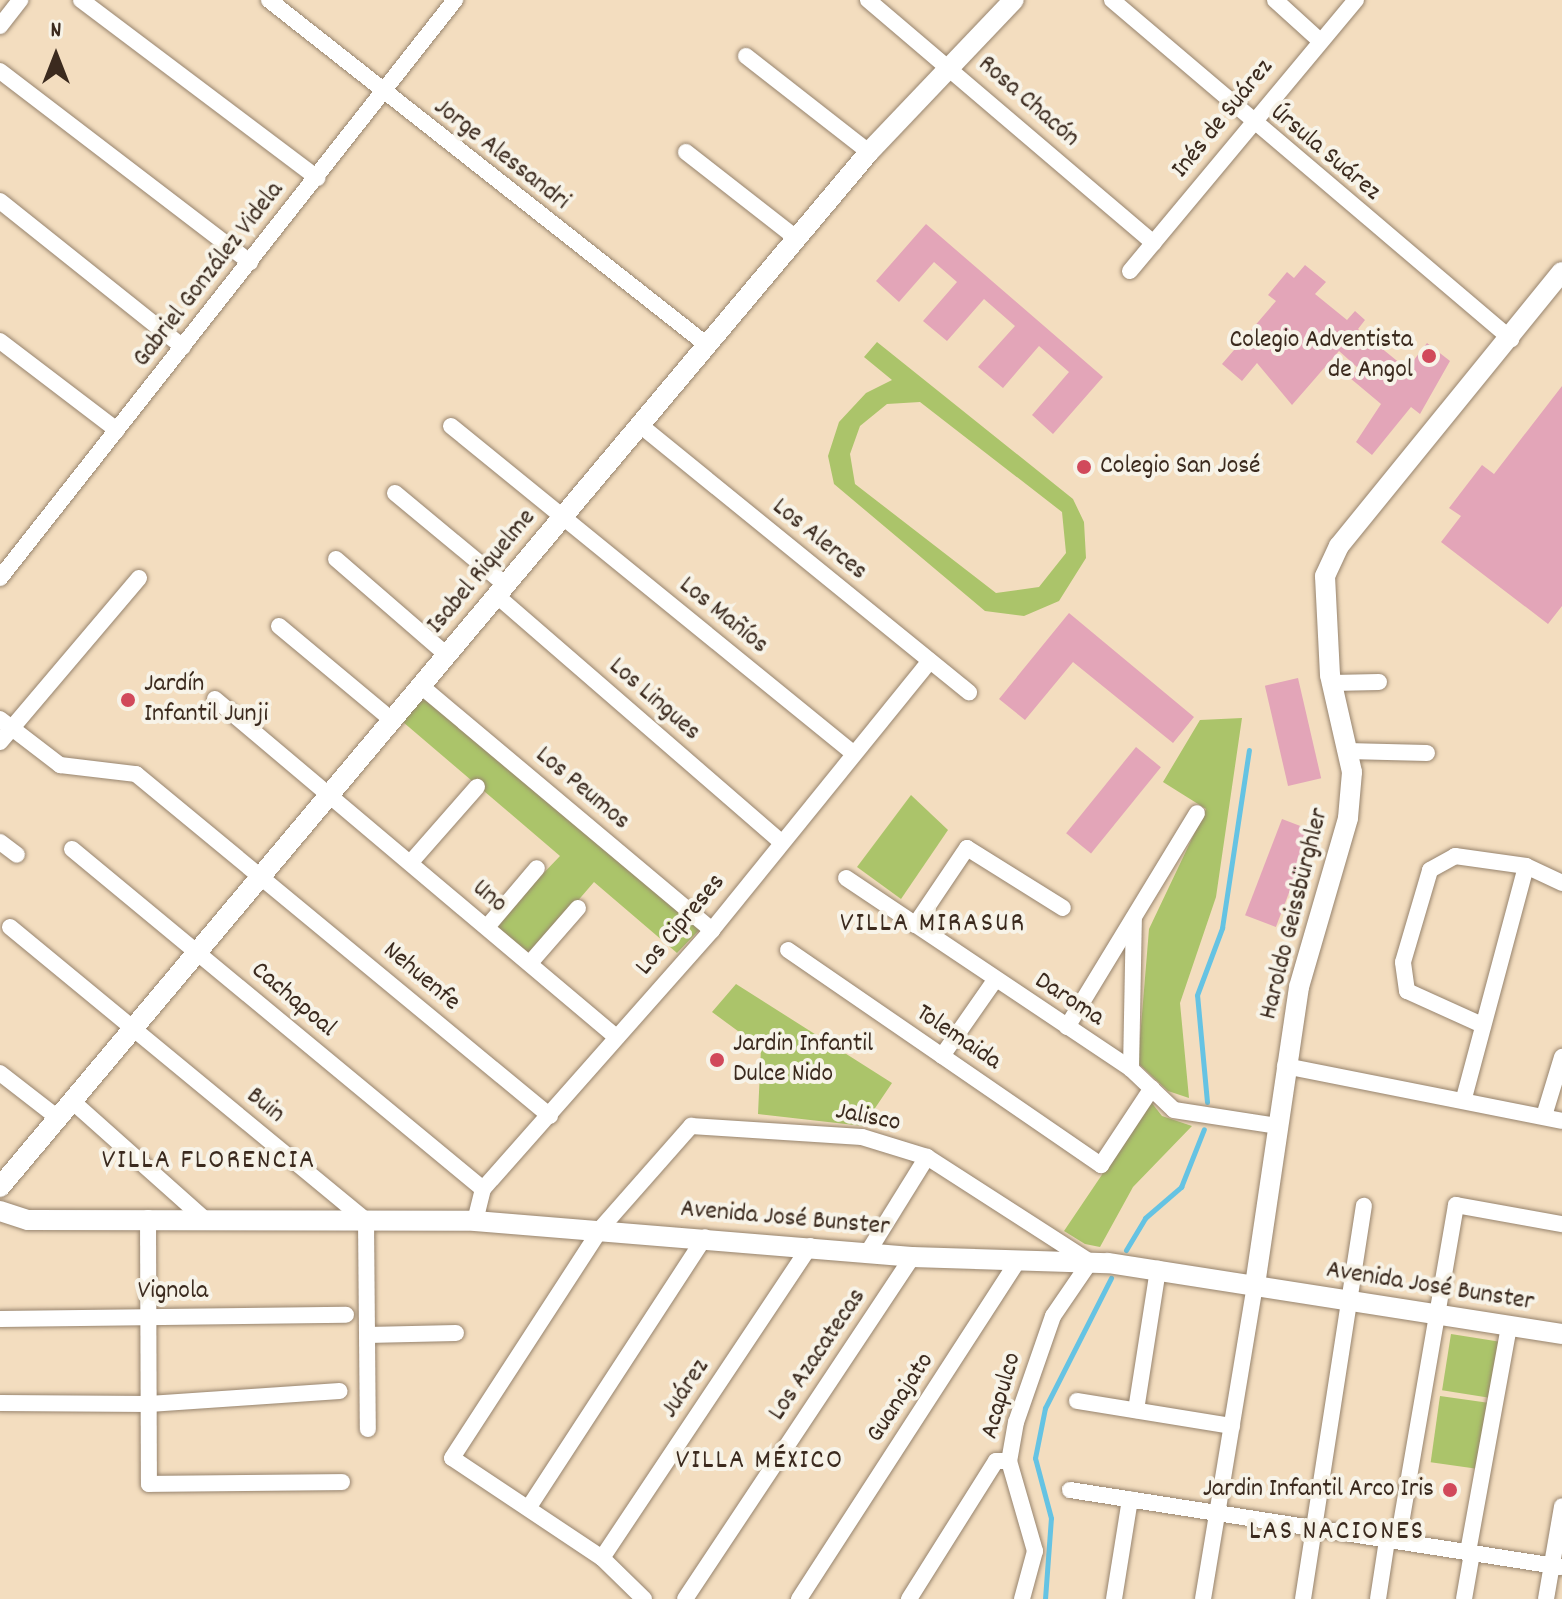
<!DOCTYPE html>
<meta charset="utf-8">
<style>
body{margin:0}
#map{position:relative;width:1562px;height:1599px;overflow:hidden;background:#f3ddbf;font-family:Dekko,sans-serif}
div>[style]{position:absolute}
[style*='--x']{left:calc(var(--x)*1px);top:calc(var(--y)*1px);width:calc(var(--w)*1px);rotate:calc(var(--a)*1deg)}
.green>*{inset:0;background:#abc46a;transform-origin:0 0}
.stream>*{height:5px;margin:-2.5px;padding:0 2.5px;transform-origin:2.5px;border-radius:2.5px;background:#65c3e3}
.building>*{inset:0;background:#e3a5b8;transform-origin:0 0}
.roads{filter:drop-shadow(0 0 2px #97846e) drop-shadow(0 0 2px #97846e)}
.minor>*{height:16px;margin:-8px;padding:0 8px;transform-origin:8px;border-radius:8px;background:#fff}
.tertiary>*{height:20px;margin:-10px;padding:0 10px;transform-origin:10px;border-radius:10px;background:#fff}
.dots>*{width:22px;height:22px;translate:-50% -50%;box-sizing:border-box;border:4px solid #f7f3e8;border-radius:50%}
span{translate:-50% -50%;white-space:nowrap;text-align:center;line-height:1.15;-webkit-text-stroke:8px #f7f3e8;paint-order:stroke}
.street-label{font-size:26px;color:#3b2a1e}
.poi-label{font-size:26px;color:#3b2a1e}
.right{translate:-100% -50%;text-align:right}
.left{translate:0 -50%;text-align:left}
.neighbourhood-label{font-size:28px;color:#3b2a1e;letter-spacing:2px}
.north{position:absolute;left:16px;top:16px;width:80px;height:80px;-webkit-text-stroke:6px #f7f3e8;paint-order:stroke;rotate:0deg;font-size:22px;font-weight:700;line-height:32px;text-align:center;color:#3b2a1e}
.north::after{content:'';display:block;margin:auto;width:28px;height:36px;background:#3b2a1e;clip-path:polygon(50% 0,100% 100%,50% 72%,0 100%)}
</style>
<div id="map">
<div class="green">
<i style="clip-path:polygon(evenodd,877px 342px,1073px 499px,1084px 522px,1086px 558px,1059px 601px,1024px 616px,985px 611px,834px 484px,828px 456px,839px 422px,866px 393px,892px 380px,864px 357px,877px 342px,920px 402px,1062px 512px,1066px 553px,1039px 587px,996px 593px,855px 484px,850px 454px,860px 426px,887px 404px,920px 402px)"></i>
<i style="clip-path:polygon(425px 695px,702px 927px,677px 953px,594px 882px,531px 955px,494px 925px,560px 856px,403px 722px)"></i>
<i style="clip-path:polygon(1242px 718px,1216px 897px,1180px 1003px,1189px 1098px,1168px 1091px,1138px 1063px,1149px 929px,1206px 809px,1163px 782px,1200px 720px)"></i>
<i style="clip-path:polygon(911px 795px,948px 830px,901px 899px,857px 867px)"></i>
<i style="clip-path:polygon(736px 984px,892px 1083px,863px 1126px,758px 1114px,761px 1048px,712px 1012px)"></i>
<i style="clip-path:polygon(1151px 1102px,1162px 1116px,1192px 1126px,1133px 1187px,1100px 1247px,1085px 1244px,1064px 1231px)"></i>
<i style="left:1451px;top:1334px;width:51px;height:57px;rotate:9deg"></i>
<i style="left:1440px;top:1396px;width:50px;height:67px;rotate:8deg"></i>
</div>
<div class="stream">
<i style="--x:1207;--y:1102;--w:107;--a:-95.3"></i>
<i style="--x:1197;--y:995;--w:72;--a:-69.5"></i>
<i style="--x:1222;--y:928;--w:180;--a:-81.4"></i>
<i style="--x:1126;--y:1250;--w:37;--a:-59"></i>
<i style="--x:1145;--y:1218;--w:48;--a:-40.7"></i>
<i style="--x:1181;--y:1187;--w:62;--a:-68.4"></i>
<i style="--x:1045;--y:1599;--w:81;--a:-85.8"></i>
<i style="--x:1051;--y:1518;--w:62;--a:-104.9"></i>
<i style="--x:1035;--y:1458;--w:51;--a:-78.7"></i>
<i style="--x:1045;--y:1408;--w:146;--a:-63.1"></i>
</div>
<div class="building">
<i style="clip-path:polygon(926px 224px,1103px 377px,1053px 434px,1032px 415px,1069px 372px,1039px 346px,1003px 388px,978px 367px,1015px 326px,984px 299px,947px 341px,923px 321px,957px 282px,934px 262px,899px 302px,876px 281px)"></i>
<i style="clip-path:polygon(1305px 265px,1326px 282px,1315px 294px,1347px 320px,1355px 311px,1365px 320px,1358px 329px,1407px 369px,1427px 343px,1450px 361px,1420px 414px,1411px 407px,1372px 455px,1356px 442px,1381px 404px,1350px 378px,1358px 368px,1339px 351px,1292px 405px,1257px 363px,1242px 381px,1222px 364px,1276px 301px,1268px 295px,1287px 272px,1294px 278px)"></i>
<i style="clip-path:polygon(1562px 386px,1562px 606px,1548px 624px,1441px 542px,1461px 516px,1449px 508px,1482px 465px,1494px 474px)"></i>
<i style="clip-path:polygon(1069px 613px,1194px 717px,1173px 743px,1073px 662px,1025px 720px,999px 699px)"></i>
<i style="left:1298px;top:678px;width:103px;height:34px;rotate:77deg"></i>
<i style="left:1136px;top:747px;width:32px;height:111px;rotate:39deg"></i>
<i style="left:1282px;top:819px;width:33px;height:103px;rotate:21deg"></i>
</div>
<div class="roads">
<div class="minor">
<i style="--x:81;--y:0;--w:296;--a:37"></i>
<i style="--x:269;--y:0;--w:558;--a:38.23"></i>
<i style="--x:868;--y:0;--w:375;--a:40.4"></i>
<i style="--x:1112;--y:0;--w:524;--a:40.35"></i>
<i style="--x:1275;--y:0;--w:59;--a:42.3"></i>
<i style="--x:0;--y:26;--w:33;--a:-52"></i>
<i style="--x:746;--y:56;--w:156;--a:38"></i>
<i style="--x:0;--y:71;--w:315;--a:37.4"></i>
<i style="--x:686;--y:152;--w:140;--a:38"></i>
<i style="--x:0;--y:201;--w:234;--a:38.6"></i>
<i style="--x:1130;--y:271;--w:353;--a:-50.2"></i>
<i style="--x:0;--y:341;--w:147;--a:37.3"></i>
<i style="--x:640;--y:425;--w:424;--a:39.1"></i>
<i style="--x:451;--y:426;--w:518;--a:39.13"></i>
<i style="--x:395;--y:493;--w:144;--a:39.7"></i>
<i style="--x:336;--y:559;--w:147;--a:40.9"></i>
<i style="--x:0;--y:578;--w:736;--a:-51.79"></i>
<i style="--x:496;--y:595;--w:376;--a:40.9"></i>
<i style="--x:279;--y:626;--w:147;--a:39.8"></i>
<i style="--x:1332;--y:683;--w:47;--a:-1.2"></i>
<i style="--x:421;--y:686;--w:380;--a:40"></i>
<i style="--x:215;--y:699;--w:524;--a:40.13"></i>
<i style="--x:0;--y:719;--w:76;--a:37.5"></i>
<i style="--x:60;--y:765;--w:77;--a:6.8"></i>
<i style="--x:136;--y:774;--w:537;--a:39.56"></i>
<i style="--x:0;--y:742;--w:215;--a:-49.7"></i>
<i style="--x:1347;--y:751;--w:80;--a:1.4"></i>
<i style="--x:0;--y:842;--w:21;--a:37"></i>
<i style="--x:72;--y:849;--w:533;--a:39.6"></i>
<i style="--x:411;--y:862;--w:100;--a:-48.7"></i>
<i style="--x:846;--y:878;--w:343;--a:33.8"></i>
<i style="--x:1131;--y:1069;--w:59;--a:43.6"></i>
<i style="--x:1174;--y:1110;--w:104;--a:8.8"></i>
<i style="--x:915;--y:925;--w:93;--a:-56"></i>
<i style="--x:967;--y:848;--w:113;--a:32"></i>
<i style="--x:10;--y:927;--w:461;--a:39.5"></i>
<i style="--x:366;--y:1220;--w:209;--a:89.5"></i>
<i style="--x:487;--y:927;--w:77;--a:-49.7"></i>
<i style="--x:788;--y:950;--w:380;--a:34.5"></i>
<i style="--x:1101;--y:1165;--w:92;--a:-56.5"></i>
<i style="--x:530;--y:963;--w:73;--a:-48.9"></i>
<i style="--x:1480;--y:1024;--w:80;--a:-155.7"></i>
<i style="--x:1407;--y:991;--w:29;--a:-98"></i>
<i style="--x:1403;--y:962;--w:96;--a:-73.6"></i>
<i style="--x:1430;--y:870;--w:29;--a:-29"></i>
<i style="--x:1455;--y:856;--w:72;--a:8"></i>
<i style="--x:1526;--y:866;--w:40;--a:25"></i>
<i style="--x:1067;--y:1027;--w:250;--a:-58.7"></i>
<i style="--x:942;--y:1056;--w:93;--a:-55.1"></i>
<i style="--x:1285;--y:1066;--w:282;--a:11.2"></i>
<i style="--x:1131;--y:1069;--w:151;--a:-88.9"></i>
<i style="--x:0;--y:1073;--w:73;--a:37.8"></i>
<i style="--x:1464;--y:1098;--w:240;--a:-75"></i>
<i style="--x:72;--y:1101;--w:174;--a:41.7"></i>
<i style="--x:1544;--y:1116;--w:62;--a:-73"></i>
<i style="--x:148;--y:1218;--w:266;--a:89.8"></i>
<i style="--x:149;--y:1484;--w:193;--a:-0.6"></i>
<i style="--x:475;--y:1221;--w:33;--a:-76"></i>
<i style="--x:483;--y:1189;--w:346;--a:-48.5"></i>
<i style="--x:712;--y:930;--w:346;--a:-51"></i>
<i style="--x:868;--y:1252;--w:112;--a:-58.2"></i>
<i style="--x:0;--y:1319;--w:346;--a:-0.7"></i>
<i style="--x:367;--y:1335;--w:89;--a:-1.3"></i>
<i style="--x:1077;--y:1401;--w:157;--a:9.2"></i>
<i style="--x:0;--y:1403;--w:149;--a:0.4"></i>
<i style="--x:149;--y:1404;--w:191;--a:-3.9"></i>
<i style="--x:1136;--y:1410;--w:143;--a:-81.1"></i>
<i style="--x:1070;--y:1490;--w:498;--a:8.9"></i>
<i style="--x:529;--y:1507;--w:322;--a:-56.9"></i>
<i style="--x:1398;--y:1541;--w:341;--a:-80.2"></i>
<i style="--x:1456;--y:1205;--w:108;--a:10.2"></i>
<i style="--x:1468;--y:1552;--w:230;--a:-79.7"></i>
<i style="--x:602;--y:1558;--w:375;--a:-56.3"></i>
<i style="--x:644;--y:1599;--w:59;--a:-135.7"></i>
<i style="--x:602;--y:1558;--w:180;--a:-146.3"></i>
<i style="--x:452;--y:1458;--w:275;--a:-57"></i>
<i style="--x:602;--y:1227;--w:135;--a:-48.6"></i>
<i style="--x:691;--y:1126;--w:171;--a:3.7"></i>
<i style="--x:862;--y:1137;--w:68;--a:17.1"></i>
<i style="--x:927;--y:1157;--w:194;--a:32.8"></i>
<i style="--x:1090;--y:1262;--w:65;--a:124.4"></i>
<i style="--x:1053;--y:1316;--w:112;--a:109.2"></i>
<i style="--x:1016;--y:1422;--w:40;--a:100"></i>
<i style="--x:1009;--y:1461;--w:94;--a:73.9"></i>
<i style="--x:1035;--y:1551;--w:50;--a:105.2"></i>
<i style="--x:685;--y:1599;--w:410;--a:-56.4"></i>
<i style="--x:799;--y:1599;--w:401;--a:-57.1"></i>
<i style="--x:909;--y:1599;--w:163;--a:-57.8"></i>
<i style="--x:996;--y:1461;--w:13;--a:0"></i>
<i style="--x:1114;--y:1599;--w:101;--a:-80.9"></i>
<i style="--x:1203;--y:1599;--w:318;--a:-80.6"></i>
<i style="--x:1303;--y:1599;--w:398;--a:-81.2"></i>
<i style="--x:1378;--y:1599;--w:60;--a:-81.3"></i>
<i style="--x:1464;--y:1599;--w:47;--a:-80.1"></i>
<i style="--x:1546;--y:1599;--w:94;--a:-80.2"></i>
</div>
<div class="tertiary">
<i style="--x:0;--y:1187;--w:1351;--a:-49.98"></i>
<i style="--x:869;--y:152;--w:210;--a:-46.4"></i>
<i style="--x:0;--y:1211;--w:29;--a:18"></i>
<i style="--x:28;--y:1220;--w:447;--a:0.1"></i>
<i style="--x:475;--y:1221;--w:438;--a:4.7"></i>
<i style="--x:912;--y:1257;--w:196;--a:1.8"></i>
<i style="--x:1108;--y:1263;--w:460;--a:8.9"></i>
<i style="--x:1255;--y:1285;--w:301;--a:-81.6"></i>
<i style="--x:1299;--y:987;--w:176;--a:-73.8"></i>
<i style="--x:1348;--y:818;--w:46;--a:-85"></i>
<i style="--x:1352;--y:772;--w:99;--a:-102.8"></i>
<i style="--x:1330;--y:675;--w:99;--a:-92.9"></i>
<i style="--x:1325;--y:576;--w:33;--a:-65"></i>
<i style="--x:1339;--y:546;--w:353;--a:-50.9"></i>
</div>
</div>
<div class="dots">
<i style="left:1429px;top:356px;background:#d1495b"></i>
<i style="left:1084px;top:467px;background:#d1495b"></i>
<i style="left:128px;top:700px;background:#d1495b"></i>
<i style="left:717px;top:1060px;background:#d1495b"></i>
<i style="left:1450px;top:1490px;background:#d1495b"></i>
</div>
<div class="street-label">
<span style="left:1028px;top:102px;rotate:41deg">Rosa Chacón</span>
<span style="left:1223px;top:119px;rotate:-51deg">Inés de Suárez</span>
<span style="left:1325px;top:153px;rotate:40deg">Úrsula Suárez</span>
<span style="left:501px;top:155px;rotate:38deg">Jorge Alessandri</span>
<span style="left:209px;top:275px;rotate:-52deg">Gabriel González Videla</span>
<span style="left:819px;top:540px;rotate:39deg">Los Alerces</span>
<span style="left:482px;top:572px;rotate:-50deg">Isabel Riquelme</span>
<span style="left:723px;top:616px;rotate:39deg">Los Mañíos</span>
<span style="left:654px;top:700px;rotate:41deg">Los Lingues</span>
<span style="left:582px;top:789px;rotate:40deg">Los Peumos</span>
<span style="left:489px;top:897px;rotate:40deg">Uno</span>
<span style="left:1295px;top:914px;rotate:-76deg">Haroldo Geissbürghler</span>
<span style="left:681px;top:925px;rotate:-50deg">Los Cipreses</span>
<span style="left:421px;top:977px;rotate:40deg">Nehuenfe</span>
<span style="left:293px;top:1000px;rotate:40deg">Cachapoal</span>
<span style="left:1069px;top:1000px;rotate:33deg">Daroma</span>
<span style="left:958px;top:1038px;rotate:34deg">Tolemaida</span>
<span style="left:265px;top:1106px;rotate:39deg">Buin</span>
<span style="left:868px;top:1118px;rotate:11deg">Jalisco</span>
<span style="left:785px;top:1219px;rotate:5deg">Avenida José Bunster</span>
<span style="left:1430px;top:1287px;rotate:9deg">Avenida José Bunster</span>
<span style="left:173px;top:1292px">Vignola</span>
<span style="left:818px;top:1355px;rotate:-56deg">Los Azacatecas</span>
<span style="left:686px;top:1389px;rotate:-56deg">Juárez</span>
<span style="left:1002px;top:1396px;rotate:-74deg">Acapulco</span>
<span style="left:901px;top:1398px;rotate:-57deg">Guanajato</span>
</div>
<div class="poi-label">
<span class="right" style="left:1413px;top:356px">Colegio Adventista<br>de Angol</span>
<span class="left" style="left:1100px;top:467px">Colegio San José</span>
<span class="left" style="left:144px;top:700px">Jardín<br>Infantil Junji</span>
<span class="left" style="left:733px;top:1060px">Jardin Infantil<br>Dulce Nido</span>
<span class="right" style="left:1434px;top:1490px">Jardin Infantil Arco Iris</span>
</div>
<div class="neighbourhood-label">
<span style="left:933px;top:925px">VILLA MIRASUR</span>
<span style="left:209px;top:1162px">VILLA FLORENCIA</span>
<span style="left:760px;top:1462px">VILLA MÉXICO</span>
<span style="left:1337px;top:1533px">LAS NACIONES</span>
</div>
<div class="north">N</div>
</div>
